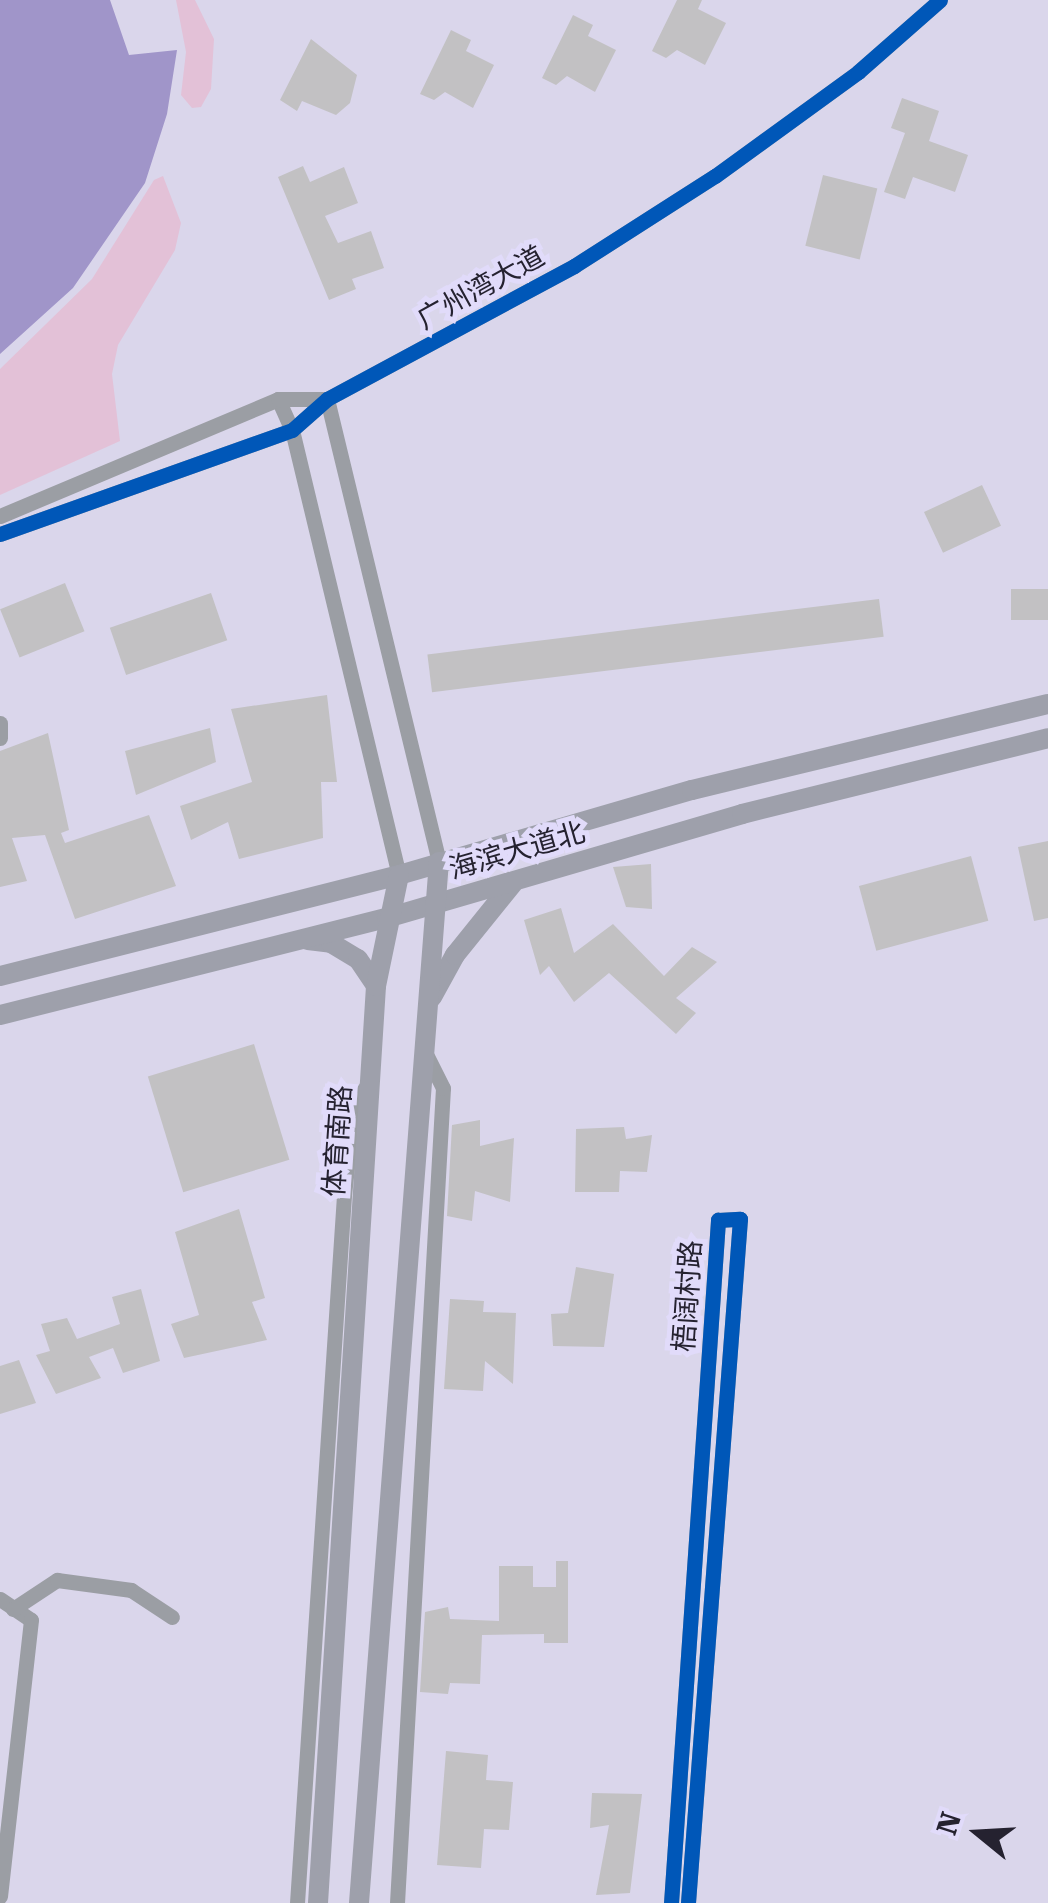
<!DOCTYPE html>
<meta charset="utf-8">
<style>
body{margin:0}
#map{position:relative;width:1048px;height:1903px;overflow:hidden;background:#dad6eb;font-family:"Roboto Serif","Noto Sans SC",serif}
div>[style]{position:absolute}
[style*='--x']{left:calc(var(--x)*1px);top:calc(var(--y)*1px);width:calc(var(--w)*1px);rotate:calc(var(--a)*1deg)}
.green>*{inset:0;background:#e3c1d7}
.water>*{inset:0;background:#a095c9}
.building>*{inset:0;background:#c2c1c3;transform-origin:0 0}
.minor>*{height:15px;margin:-7.5px;padding:0 7.5px;transform-origin:7.5px;border-radius:7.5px;background:#9b9ea4}
.major>*{height:20px;margin:-10px;padding:0 10px;transform-origin:10px;border-radius:10px;background:#9ea0ab}
.cycleway>*{height:15px;margin:-7.5px;padding:0 7.5px;transform-origin:7.5px;border-radius:7.5px;background:#0057b8}
span{translate:-50% -50%;white-space:nowrap;text-align:center;line-height:1.15;-webkit-text-stroke:10px #e1dbfa;paint-order:stroke}
.street-label{font-size:28px;color:#252230}
.north{position:absolute;left:928px;top:1783px;width:100px;height:100px;-webkit-text-stroke:8px #e1dbfa;paint-order:stroke;rotate:288deg;font-size:28px;font-weight:700;line-height:40px;text-align:center;color:#252230}
.north::after{content:'';display:block;margin:auto;width:35px;height:45px;background:#252230;clip-path:polygon(50% 0,100% 100%,50% 72%,0 100%)}
</style>
<div id="map">
<div class="green">
<i style="clip-path:polygon(176px 0,195px 0,214px 39px,211px 89px,201px 107px,192px 108px,181px 95px,186px 52px)"></i>
<i style="clip-path:polygon(163px 176px,181px 223px,175px 250px,118px 345px,112px 374px,120px 441px,0 495px,0 369px,92px 279px,154px 180px)"></i>
</div>
<div class="water">
<i style="clip-path:polygon(0 0,110px 0,129px 55px,177px 50px,167px 114px,145px 183px,73px 288px,0 354px)"></i>
</div>
<div class="building">
<i style="clip-path:polygon(677px 0,702px 0,698px 9px,726px 23px,705px 65px,677px 50px,666px 58px,652px 51px)"></i>
<i style="clip-path:polygon(573px 15px,593px 25px,588px 36px,616px 50px,595px 92px,567px 76px,556px 85px,542px 78px)"></i>
<i style="clip-path:polygon(451px 30px,471px 40px,466px 51px,494px 65px,473px 108px,445px 92px,434px 100px,420px 94px)"></i>
<i style="clip-path:polygon(311px 39px,357px 75px,350px 103px,336px 115px,302px 101px,297px 111px,280px 100px)"></i>
<i style="clip-path:polygon(902px 98px,939px 111px,929px 141px,968px 155px,955px 192px,913px 177px,905px 199px,884px 192px,905px 133px,891px 128px)"></i>
<i style="clip-path:polygon(303px 166px,310px 182px,344px 167px,358px 203px,325px 216px,338px 243px,371px 231px,384px 268px,352px 279px,356px 289px,329px 300px,278px 177px)"></i>
<i style="left:823px;top:175px;width:56px;height:73px;rotate:14deg"></i>
<i style="left:982px;top:485px;width:45px;height:64px;rotate:65deg"></i>
<i style="left:65px;top:583px;width:52px;height:70px;rotate:68deg"></i>
<i style="left:1048px;top:589px;width:31px;height:37px;rotate:90deg"></i>
<i style="left:211px;top:593px;width:50px;height:107px;rotate:71deg"></i>
<i style="left:879px;top:599px;width:38px;height:455px;rotate:83deg"></i>
<i style="clip-path:polygon(327px 695px,337px 782px,321px 782px,323px 838px,239px 859px,228px 822px,191px 840px,180px 806px,252px 782px,231px 709px)"></i>
<i style="clip-path:polygon(210px 728px,216px 762px,136px 795px,125px 751px)"></i>
<i style="clip-path:polygon(48px 733px,69px 830px,61px 833px,65px 843px,149px 815px,176px 886px,75px 919px,45px 835px,12px 838px,27px 881px,0 887px,0 751px)"></i>
<i style="clip-path:polygon(1048px 841px,1048px 918px,1034px 921px,1018px 847px)"></i>
<i style="left:971px;top:856px;width:67px;height:116px;rotate:75deg"></i>
<i style="clip-path:polygon(651px 864px,652px 909px,626px 907px,613px 867px)"></i>
<i style="clip-path:polygon(561px 908px,574px 953px,613px 924px,664px 976px,692px 947px,717px 962px,676px 998px,696px 1013px,676px 1034px,609px 973px,574px 1002px,549px 966px,540px 975px,524px 920px)"></i>
<i style="left:254px;top:1044px;width:121px;height:111px;rotate:73deg"></i>
<i style="clip-path:polygon(480px 1120px,480px 1146px,514px 1138px,510px 1202px,475px 1191px,472px 1221px,447px 1216px,452px 1125px)"></i>
<i style="clip-path:polygon(624px 1127px,626px 1139px,652px 1135px,647px 1172px,620px 1171px,619px 1192px,575px 1192px,576px 1129px)"></i>
<i style="clip-path:polygon(239px 1209px,265px 1298px,252px 1302px,267px 1340px,184px 1358px,171px 1324px,199px 1315px,175px 1232px)"></i>
<i style="clip-path:polygon(576px 1267px,614px 1274px,604px 1347px,553px 1346px,551px 1314px,568px 1313px)"></i>
<i style="clip-path:polygon(141px 1289px,160px 1361px,123px 1373px,113px 1348px,89px 1357px,101px 1378px,56px 1394px,36px 1355px,50px 1351px,41px 1324px,67px 1318px,77px 1339px,120px 1324px,112px 1297px)"></i>
<i style="clip-path:polygon(450px 1299px,484px 1301px,483px 1312px,516px 1313px,513px 1384px,485px 1361px,483px 1391px,444px 1389px)"></i>
<i style="clip-path:polygon(19px 1360px,36px 1403px,0 1414px,0 1366px)"></i>
<i style="clip-path:polygon(556px 1561px,568px 1561px,568px 1643px,544px 1643px,544px 1634px,482px 1635px,480px 1684px,450px 1683px,448px 1694px,420px 1692px,425px 1612px,448px 1607px,450px 1619px,499px 1621px,499px 1566px,533px 1566px,533px 1587px,556px 1587px)"></i>
<i style="clip-path:polygon(446px 1751px,488px 1755px,486px 1780px,513px 1782px,509px 1830px,484px 1829px,481px 1868px,437px 1865px)"></i>
<i style="clip-path:polygon(592px 1793px,642px 1794px,630px 1893px,596px 1895px,609px 1825px,590px 1828px)"></i>
</div>
<div class="minor">
<i style="--x:278;--y:399;--w:34;--a:66"></i>
<i style="--x:292;--y:430;--w:458;--a:76.5"></i>
<i style="--x:327;--y:399;--w:476;--a:76.4"></i>
<i style="--x:0;--y:516;--w:302;--a:-22.8"></i>
<i style="--x:278;--y:399;--w:49;--a:0"></i>
<i style="--x:0;--y:534;--w:310;--a:-19.6"></i>
<i style="--x:292;--y:430;--w:47;--a:-41.5"></i>
<i style="--x:327;--y:399;--w:281;--a:-28.3"></i>
<i style="--x:574;--y:266;--w:167;--a:-32.6"></i>
<i style="--x:715;--y:176;--w:177;--a:-36"></i>
<i style="--x:858;--y:72;--w:109;--a:-41.3"></i>
<i style="--x:0;--y:723;--w:15;--a:90"></i>
<i style="--x:0;--y:1599;--w:37;--a:34"></i>
<i style="--x:31;--y:1620;--w:278;--a:96.4"></i>
<i style="--x:13;--y:1609;--w:53;--a:-33.4"></i>
<i style="--x:57;--y:1580;--w:75;--a:7.7"></i>
<i style="--x:131;--y:1590;--w:49;--a:33.4"></i>
<i style="--x:297;--y:1903;--w:710;--a:-86.2"></i>
<i style="--x:344;--y:1195;--w:91;--a:-83.7"></i>
<i style="--x:354;--y:1105;--w:30;--a:-57"></i>
<i style="--x:397;--y:1903;--w:816;--a:-86.77"></i>
<i style="--x:443;--y:1088;--w:40;--a:-116.6"></i>
<i style="--x:671;--y:1903;--w:685;--a:-86.06"></i>
<i style="--x:718;--y:1220;--w:22;--a:-3"></i>
<i style="--x:740;--y:1219;--w:686;--a:94.35"></i>
</div>
<div class="major">
<i style="--x:308;--y:940;--w:23;--a:7"></i>
<i style="--x:331;--y:943;--w:31;--a:31"></i>
<i style="--x:358;--y:959;--w:32;--a:56"></i>
<i style="--x:0;--y:976;--w:412;--a:-14.2"></i>
<i style="--x:399;--y:875;--w:305;--a:-16.2"></i>
<i style="--x:692;--y:790;--w:366;--a:-13.6"></i>
<i style="--x:432;--y:997;--w:48;--a:-61.3"></i>
<i style="--x:455;--y:955;--w:92;--a:-51.1"></i>
<i style="--x:0;--y:1015;--w:399;--a:-14.1"></i>
<i style="--x:387;--y:918;--w:370;--a:-16.3"></i>
<i style="--x:742;--y:814;--w:315;--a:-13.9"></i>
<i style="--x:318;--y:1903;--w:919;--a:-86.38"></i>
<i style="--x:376;--y:986;--w:113;--a:-78.3"></i>
<i style="--x:359;--y:1903;--w:1044;--a:-85.61"></i>
</div>
<div class="cycleway">
<i style="--x:0;--y:534;--w:310;--a:-19.6"></i>
<i style="--x:292;--y:430;--w:47;--a:-41.5"></i>
<i style="--x:327;--y:399;--w:281;--a:-28.3"></i>
<i style="--x:574;--y:266;--w:167;--a:-32.6"></i>
<i style="--x:715;--y:176;--w:177;--a:-36"></i>
<i style="--x:858;--y:72;--w:109;--a:-41.3"></i>
<i style="--x:671;--y:1903;--w:685;--a:-86.06"></i>
<i style="--x:718;--y:1220;--w:22;--a:-3"></i>
<i style="--x:740;--y:1219;--w:686;--a:94.35"></i>
</div>
<div class="street-label">
<span style="left:481px;top:288px;rotate:-29deg">广州湾大道</span>
<span style="left:517px;top:851px;rotate:-16deg">海滨大道北</span>
<span style="left:338px;top:1141px;rotate:-86deg">体育南路</span>
<span style="left:688px;top:1296px;rotate:-86deg">梧阔村路</span>
</div>
<div class="north">N</div>
</div>
